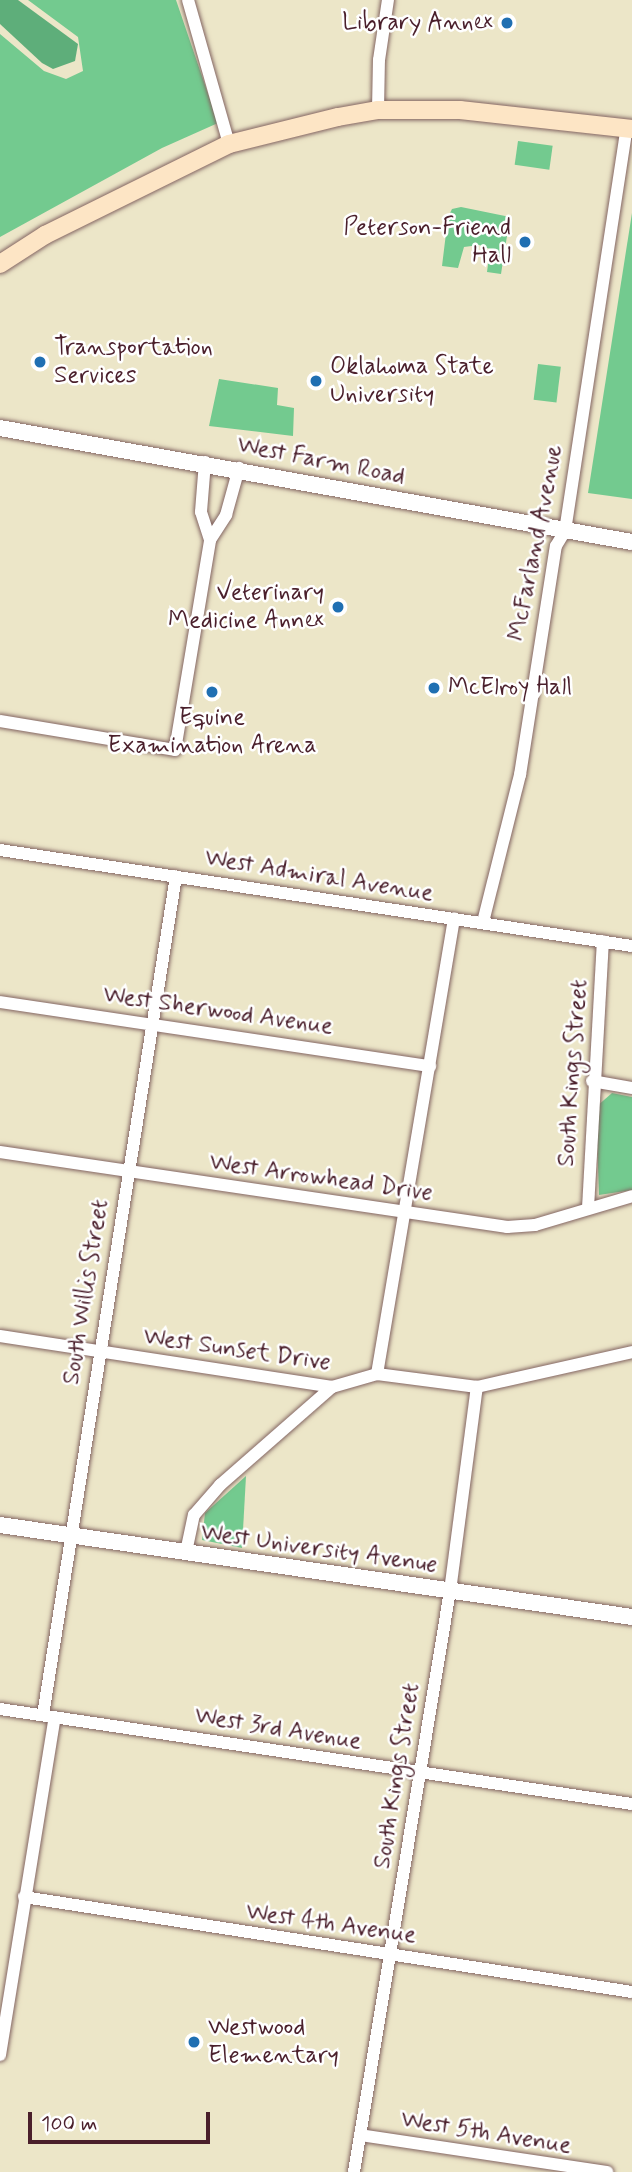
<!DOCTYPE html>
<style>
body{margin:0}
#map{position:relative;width:632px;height:2172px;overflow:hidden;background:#ece6c8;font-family:Mynerve,sans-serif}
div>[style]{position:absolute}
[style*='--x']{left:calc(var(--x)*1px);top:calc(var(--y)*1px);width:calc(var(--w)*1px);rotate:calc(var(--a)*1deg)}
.green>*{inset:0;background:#73ca8f;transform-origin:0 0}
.forest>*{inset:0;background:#5eae7a}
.roads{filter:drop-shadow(0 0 2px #836562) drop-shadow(0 0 2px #836562)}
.minor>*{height:12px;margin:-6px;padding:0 6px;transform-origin:6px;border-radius:6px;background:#fff}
.tertiary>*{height:16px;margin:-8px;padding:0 8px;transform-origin:8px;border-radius:8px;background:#fff}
.secondary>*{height:18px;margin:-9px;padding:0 9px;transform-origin:9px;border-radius:9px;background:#fde5c5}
.dots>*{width:19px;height:19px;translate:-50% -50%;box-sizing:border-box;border:4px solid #fff;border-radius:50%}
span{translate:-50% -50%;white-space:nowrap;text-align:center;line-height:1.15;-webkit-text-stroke:5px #fff;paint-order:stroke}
.poi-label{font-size:24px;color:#4a1f2b}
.right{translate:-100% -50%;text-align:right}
.left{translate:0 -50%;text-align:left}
.street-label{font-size:24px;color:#4a1f2b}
.scale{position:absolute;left:28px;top:2112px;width:182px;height:32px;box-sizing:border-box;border:4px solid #4a1f2b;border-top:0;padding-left:9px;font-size:21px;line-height:24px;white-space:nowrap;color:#4a1f2b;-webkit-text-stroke:5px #fff;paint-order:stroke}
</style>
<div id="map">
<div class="green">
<i style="clip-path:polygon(28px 0,176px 0,218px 123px,162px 148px,0 237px,0 34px,44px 71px,66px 79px,83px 71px,78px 37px)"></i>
<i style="left:518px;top:141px;width:35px;height:24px;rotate:8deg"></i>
<i style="clip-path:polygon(461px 207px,510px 217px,501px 274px,487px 272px,490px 249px,479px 245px,464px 247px,458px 268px,442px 266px,448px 217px,452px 209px)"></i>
<i style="clip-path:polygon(632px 213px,632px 499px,588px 493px)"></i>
<i style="left:538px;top:364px;width:23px;height:36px;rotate:7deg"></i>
<i style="clip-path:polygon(219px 379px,278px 388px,277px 405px,294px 408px,293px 436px,209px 426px)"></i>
<i style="clip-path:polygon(612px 1093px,632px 1097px,632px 1190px,599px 1195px,596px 1107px)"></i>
<i style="clip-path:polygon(246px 1476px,242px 1548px,202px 1540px,205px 1513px)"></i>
</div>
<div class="forest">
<i style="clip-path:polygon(0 0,18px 0,78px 44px,75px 61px,53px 69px,42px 63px,0 24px)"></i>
</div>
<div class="roads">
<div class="minor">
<i style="--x:188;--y:0;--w:150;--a:74.1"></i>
<i style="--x:378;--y:110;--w:50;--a:-88.9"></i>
<i style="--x:379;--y:60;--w:61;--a:-81.5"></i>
<i style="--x:205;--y:462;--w:50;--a:94.6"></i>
<i style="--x:201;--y:512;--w:29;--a:72"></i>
<i style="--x:0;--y:721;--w:177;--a:9.4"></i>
<i style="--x:175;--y:750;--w:213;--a:-80.5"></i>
<i style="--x:210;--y:540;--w:30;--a:-57"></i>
<i style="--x:226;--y:515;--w:49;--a:-74.5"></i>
<i style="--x:0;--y:850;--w:639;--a:8.64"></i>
<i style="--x:483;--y:922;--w:152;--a:-75.9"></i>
<i style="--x:520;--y:775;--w:232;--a:-81.1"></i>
<i style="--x:556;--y:546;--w:17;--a:-59"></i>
<i style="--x:565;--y:531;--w:408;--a:-81.3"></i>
<i style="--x:0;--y:1002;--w:435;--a:8.5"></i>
<i style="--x:592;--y:1081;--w:41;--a:9.9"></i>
<i style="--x:0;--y:1152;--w:513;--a:8.41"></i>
<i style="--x:507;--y:1227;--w:28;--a:-4"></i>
<i style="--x:535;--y:1225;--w:101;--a:-16.6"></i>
<i style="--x:588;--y:1208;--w:267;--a:-86.8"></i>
<i style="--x:0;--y:1336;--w:336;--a:8.7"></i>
<i style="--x:332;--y:1387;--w:47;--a:-16.1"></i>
<i style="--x:377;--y:1374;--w:101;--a:7.4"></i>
<i style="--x:477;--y:1387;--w:159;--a:-12.7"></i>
<i style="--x:377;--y:1374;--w:462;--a:-80.4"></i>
<i style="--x:186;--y:1552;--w:38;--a:-78"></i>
<i style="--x:194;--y:1515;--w:40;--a:-49"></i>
<i style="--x:220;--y:1485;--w:149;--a:-41.2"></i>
<i style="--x:0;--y:1709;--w:639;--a:8.55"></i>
<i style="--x:43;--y:1715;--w:849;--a:-80.99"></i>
<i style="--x:24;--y:1897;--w:615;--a:8.88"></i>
<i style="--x:0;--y:2055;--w:342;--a:-80.8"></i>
<i style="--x:360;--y:2135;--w:250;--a:8.5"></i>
<i style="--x:354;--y:2172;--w:589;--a:-80.62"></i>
<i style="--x:450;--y:1591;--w:206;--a:-82.5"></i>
</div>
<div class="tertiary">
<i style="--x:0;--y:428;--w:642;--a:10.23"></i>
<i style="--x:0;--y:1525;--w:639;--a:8.28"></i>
</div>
<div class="secondary">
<i style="--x:0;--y:264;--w:54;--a:-32.8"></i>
<i style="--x:45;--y:235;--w:205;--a:-26.3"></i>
<i style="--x:229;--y:144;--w:112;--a:-13.9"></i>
<i style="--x:338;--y:117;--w:41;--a:-9.9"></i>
<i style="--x:378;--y:110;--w:82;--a:0"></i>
<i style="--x:460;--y:110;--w:173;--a:6.3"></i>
</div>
</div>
<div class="dots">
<i style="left:507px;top:23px;background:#1f6fb2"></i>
<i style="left:525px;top:242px;background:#1f6fb2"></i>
<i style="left:40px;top:362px;background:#1f6fb2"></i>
<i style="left:316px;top:381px;background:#1f6fb2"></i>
<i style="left:338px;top:607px;background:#1f6fb2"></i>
<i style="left:434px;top:688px;background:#1f6fb2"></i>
<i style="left:212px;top:692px;background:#1f6fb2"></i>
<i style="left:194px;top:2042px;background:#1f6fb2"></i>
</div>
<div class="poi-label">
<span class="right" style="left:493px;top:23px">Library Annex</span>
<span class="right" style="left:511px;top:242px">Peterson-Friend<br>Hall</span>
<span class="left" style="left:54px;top:362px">Transportation<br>Services</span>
<span class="left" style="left:330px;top:381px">Oklahoma State<br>University</span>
<span class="right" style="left:324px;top:607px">Veterinary<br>Medicine Annex</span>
<span class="left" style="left:448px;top:688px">McElroy Hall</span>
<span style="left:212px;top:732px">Equine<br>Examination Arena</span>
<span class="left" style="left:208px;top:2042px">Westwood<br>Elementary</span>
</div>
<div class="street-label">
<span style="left:321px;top:461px;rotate:11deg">West Farm Road</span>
<span style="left:536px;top:543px;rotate:-79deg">McFarland Avenue</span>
<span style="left:319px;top:876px;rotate:9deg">West Admiral Avenue</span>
<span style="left:218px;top:1011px;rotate:8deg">West Sherwood Avenue</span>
<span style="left:573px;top:1073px;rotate:-86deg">South Kings Street</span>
<span style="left:321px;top:1178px;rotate:8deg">West Arrowhead Drive</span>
<span style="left:86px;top:1292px;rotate:-81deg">South Willis Street</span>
<span style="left:237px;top:1350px;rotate:8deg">West Sunset Drive</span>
<span style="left:319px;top:1549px;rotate:8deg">West University Avenue</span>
<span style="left:278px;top:1729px;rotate:9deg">West 3rd Avenue</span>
<span style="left:397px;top:1776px;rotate:-81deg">South Kings Street</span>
<span style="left:331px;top:1924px;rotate:8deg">West 4th Avenue</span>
<span style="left:486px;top:2133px;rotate:9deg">West 5th Avenue</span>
</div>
<div class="scale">100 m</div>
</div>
